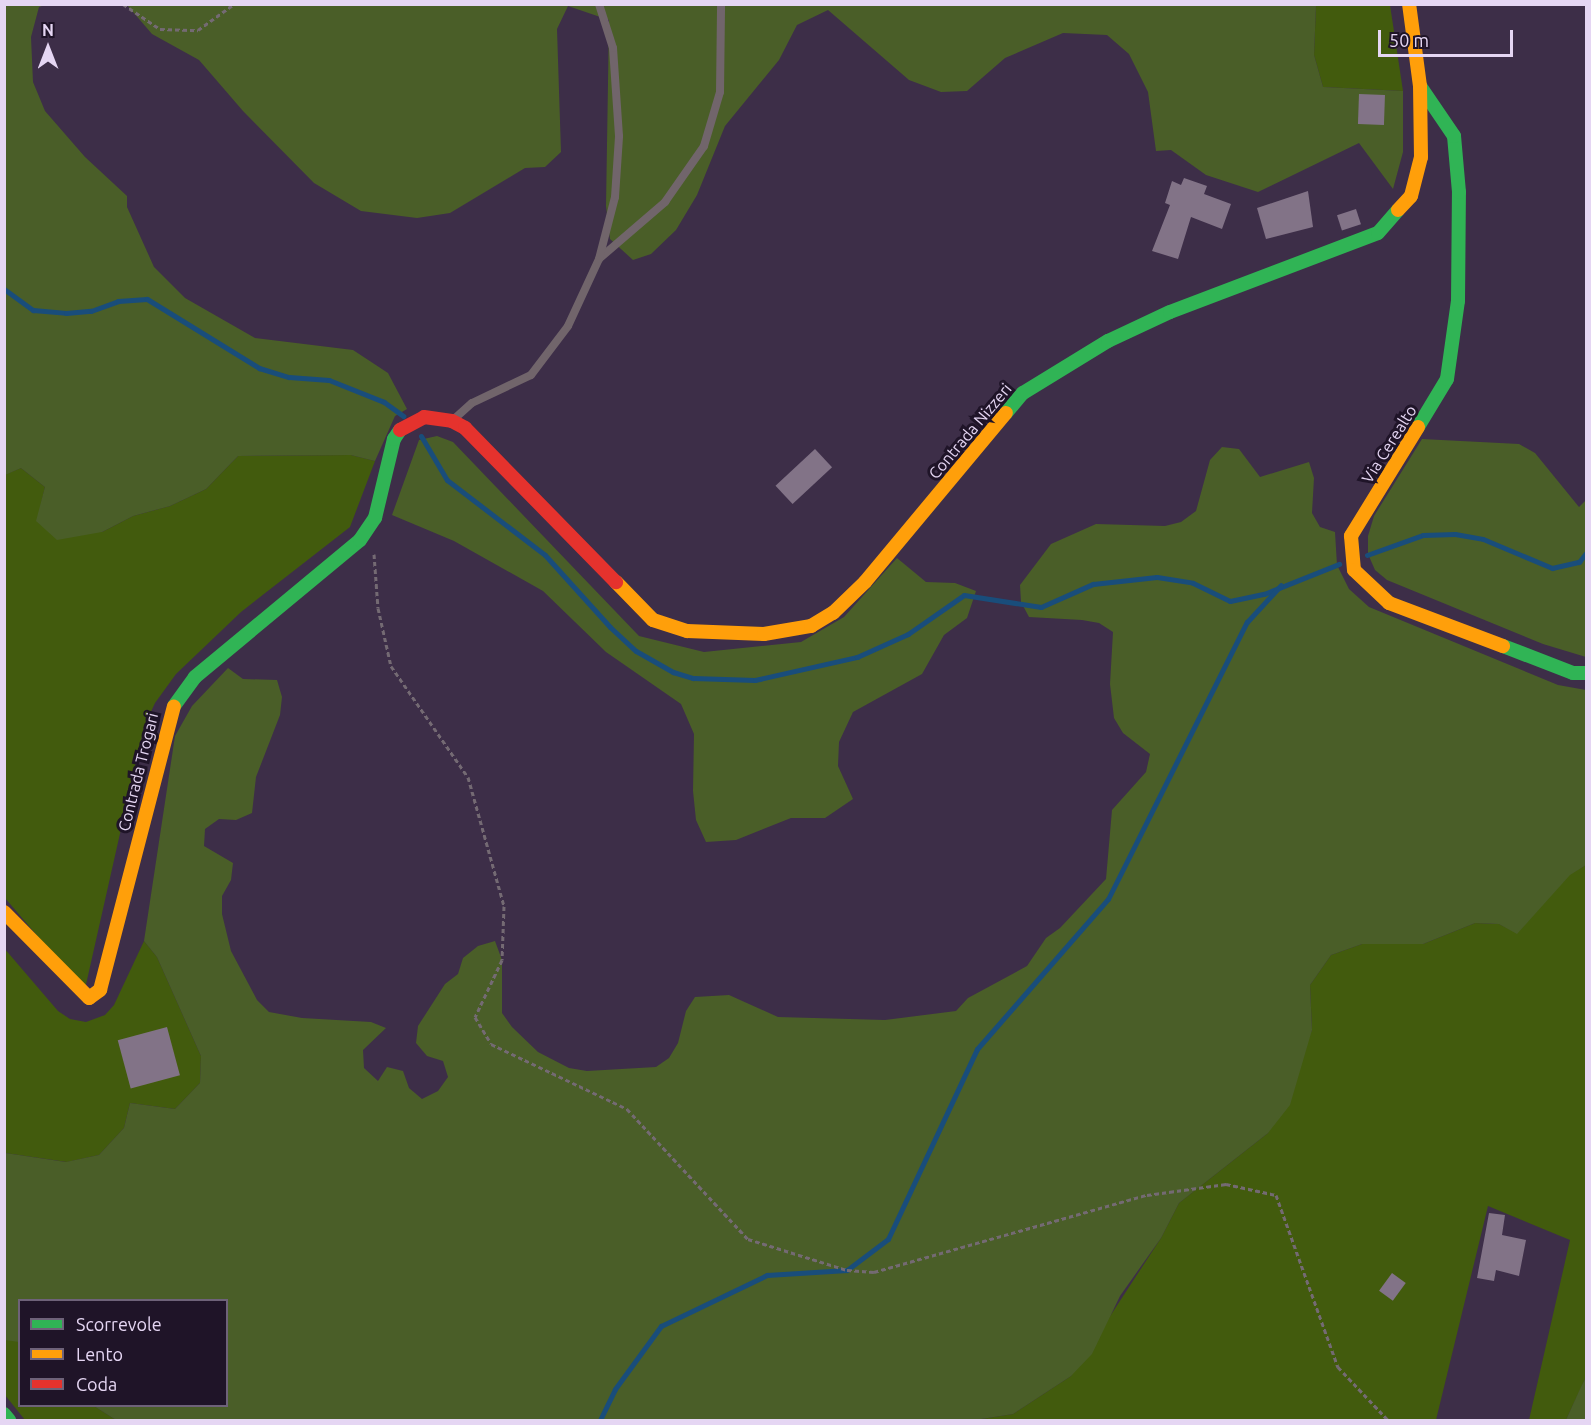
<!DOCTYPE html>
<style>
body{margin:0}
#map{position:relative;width:1591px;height:1425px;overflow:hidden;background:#3d2e48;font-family:Ubuntu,sans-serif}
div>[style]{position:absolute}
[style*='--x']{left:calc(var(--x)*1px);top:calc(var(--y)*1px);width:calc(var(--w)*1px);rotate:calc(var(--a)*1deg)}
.green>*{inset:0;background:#425b0d}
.forest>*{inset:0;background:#4a5e28}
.stream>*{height:5px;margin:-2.5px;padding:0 2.5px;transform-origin:2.5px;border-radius:2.5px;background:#194d7b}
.building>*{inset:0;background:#827387;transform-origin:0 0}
.path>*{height:3px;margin-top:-1.5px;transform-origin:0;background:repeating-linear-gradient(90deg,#746a73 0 4.5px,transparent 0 7.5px)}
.lane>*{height:8px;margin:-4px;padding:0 4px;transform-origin:4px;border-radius:4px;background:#71656b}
.fast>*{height:14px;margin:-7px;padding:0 7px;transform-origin:7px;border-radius:7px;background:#30b455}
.slow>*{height:14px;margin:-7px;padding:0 7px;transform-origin:7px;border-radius:7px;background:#ff9f0a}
.jam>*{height:14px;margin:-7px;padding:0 7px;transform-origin:7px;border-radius:7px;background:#e5322d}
span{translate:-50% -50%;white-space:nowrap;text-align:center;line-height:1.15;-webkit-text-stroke:6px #1f1428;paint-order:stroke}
.street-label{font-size:16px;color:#e5d6f3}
.frame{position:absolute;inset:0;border:6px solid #e5d6f3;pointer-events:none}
.legend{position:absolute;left:18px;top:1299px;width:210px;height:108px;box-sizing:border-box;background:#1f1428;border:2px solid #6e6279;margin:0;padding:8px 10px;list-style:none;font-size:18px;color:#e5d6f3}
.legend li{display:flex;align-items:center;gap:12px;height:30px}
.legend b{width:30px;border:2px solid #6e6279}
.north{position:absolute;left:18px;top:18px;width:60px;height:60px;-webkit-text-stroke:4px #1f1428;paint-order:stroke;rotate:0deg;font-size:16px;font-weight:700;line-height:24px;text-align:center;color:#e5d6f3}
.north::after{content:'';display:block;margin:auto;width:21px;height:27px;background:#e5d6f3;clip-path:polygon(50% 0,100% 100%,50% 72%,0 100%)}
.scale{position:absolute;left:1378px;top:30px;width:135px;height:27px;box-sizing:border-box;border:3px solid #e5d6f3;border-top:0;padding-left:8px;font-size:18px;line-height:21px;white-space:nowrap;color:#e5d6f3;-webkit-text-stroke:4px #1f1428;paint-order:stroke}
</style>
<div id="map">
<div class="green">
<i style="clip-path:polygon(1316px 5px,1390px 5px,1403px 91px,1323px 87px,1314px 55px)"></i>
<i style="clip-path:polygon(351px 455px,375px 461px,350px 527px,241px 612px,176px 674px,155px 703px,144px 727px,85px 989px,81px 987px,5px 898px,4px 475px,21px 468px,45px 487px,37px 521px,102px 532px,133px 516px,170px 506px,206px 489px,238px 456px)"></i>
<i style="clip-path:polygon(1586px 865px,1586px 1377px,1566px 1420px,1529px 1420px,1570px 1240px,1488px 1206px,1436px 1420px,975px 1420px,1013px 1414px,1071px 1376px,1161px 1238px,1179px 1203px,1268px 1133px,1312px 1030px,1310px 985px,1331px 955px,1362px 944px,1423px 944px,1475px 923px,1499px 924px,1517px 933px,1570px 874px)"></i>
<i style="clip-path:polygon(144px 941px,157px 957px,201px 1056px,200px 1083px,175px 1109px,130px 1103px,124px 1128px,99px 1155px,67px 1162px,5px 1153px,4px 948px,58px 1011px,70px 1019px,86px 1022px,105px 1015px,114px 1005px)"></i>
<i style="clip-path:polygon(12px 1339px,19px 1342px,20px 1406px,94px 1406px,116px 1420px,25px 1420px,5px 1395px,5px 1340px)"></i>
</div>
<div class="forest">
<i style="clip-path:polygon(5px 5px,45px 5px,39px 7px,31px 37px,33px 82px,45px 111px,85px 157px,127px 196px,127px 207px,154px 267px,185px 298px,255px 338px,353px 350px,388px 373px,407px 409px,395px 416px,375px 461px,351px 455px,238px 456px,206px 489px,170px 506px,133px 516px,102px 532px,57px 540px,36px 521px,45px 487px,21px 468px,5px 475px)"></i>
<i style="clip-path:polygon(127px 5px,1316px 5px,1314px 55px,1323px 87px,1403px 91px,1403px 152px,1393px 189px,1359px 143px,1258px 192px,1206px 175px,1171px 150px,1156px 151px,1148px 92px,1129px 54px,1107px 35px,1063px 33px,1005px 58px,967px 91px,941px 92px,909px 80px,828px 10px,797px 25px,779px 60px,725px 126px,697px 195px,676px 230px,651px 254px,633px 260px,610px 239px,606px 206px,609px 20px,568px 6px,557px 29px,561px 152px,545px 167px,525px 168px,450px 213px,417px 218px,361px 211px,314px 183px,243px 111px,199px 60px,152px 34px)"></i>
<i style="clip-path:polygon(437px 436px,453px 442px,639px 636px,704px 652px,801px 642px,844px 617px,897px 558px,926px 582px,955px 583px,976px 591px,967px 618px,944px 635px,922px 674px,853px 712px,839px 742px,838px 766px,853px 799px,825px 818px,791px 818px,736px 840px,706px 842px,696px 820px,693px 791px,694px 734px,681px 704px,606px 652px,543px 591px,454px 541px,392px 515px,419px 440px)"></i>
<i style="clip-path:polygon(1422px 439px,1519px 444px,1535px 453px,1579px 507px,1586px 500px,1586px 657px,1543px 644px,1387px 580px,1375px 570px,1368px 554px,1368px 536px,1374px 516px)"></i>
<i style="clip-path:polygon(1222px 447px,1239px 449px,1260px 477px,1309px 462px,1314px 478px,1312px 513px,1320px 527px,1335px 532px,1337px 565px,1349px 589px,1369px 607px,1558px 685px,1586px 690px,1586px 865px,1570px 875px,1517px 934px,1499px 924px,1475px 923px,1423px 944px,1362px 944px,1331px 955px,1310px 985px,1312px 1030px,1290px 1105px,1268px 1133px,1179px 1203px,1161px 1238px,1120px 1296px,1092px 1354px,1071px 1376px,1013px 1414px,975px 1420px,116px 1420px,94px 1406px,226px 1406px,226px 1300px,20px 1300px,19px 1342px,5px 1340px,5px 1153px,66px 1162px,99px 1155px,124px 1128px,130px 1103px,175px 1109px,200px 1083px,201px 1056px,157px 957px,144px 941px,175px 736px,192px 706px,228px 668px,243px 679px,277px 680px,282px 697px,280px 715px,256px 777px,252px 813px,236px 820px,219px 819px,205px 829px,204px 846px,233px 863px,231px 880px,222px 896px,222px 914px,231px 951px,257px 1000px,269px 1012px,302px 1018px,371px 1022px,386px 1028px,363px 1050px,364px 1068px,378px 1081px,387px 1067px,403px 1071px,409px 1088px,422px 1099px,438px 1091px,448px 1077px,443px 1061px,427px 1056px,416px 1043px,418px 1026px,445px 984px,458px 974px,463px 958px,478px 946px,495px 941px,502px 960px,502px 1013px,512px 1027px,538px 1052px,569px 1068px,587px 1071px,656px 1067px,669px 1058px,678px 1043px,686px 1011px,695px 997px,729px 995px,778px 1017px,885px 1020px,956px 1011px,968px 998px,1027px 966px,1046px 938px,1060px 928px,1106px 879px,1112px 810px,1146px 772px,1150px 754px,1123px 733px,1114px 718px,1110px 684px,1113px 632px,1099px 623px,1082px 620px,1029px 617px,1021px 602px,1020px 585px,1051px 544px,1096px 524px,1165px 526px,1181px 522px,1196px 511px,1210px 460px)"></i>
<i style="clip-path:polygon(1586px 1377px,1586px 1420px,1566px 1420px,1580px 1389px)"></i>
</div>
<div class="stream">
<i style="--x:4;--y:289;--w:36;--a:36"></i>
<i style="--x:33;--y:310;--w:33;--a:5"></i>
<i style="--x:66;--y:313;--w:25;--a:-5"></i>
<i style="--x:91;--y:311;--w:29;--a:-20"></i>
<i style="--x:118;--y:301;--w:29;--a:-4"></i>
<i style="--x:147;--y:299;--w:132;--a:31.6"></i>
<i style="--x:259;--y:368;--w:31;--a:17"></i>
<i style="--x:289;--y:377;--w:40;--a:4.3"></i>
<i style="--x:329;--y:380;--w:59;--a:21.8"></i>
<i style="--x:384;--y:402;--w:24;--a:36"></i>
<i style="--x:421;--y:436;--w:51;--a:59.4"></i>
<i style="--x:447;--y:480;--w:123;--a:37.4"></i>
<i style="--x:545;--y:555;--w:97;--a:47.9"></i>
<i style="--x:610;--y:627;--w:35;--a:43"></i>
<i style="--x:636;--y:651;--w:43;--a:29.6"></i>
<i style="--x:673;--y:672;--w:21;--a:17"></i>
<i style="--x:693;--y:678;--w:62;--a:1.8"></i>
<i style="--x:755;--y:680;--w:105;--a:-12.7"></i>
<i style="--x:857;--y:657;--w:56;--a:-24.3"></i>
<i style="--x:908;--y:634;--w:68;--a:-34.9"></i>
<i style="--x:964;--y:595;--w:78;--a:8.9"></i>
<i style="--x:1041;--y:607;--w:57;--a:-23.9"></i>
<i style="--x:1093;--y:584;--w:64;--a:-6.2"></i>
<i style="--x:1157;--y:577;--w:36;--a:9"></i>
<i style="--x:1193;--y:583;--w:41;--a:25.9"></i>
<i style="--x:1230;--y:601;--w:35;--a:-12"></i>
<i style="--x:1264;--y:594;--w:81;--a:-21.8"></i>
<i style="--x:1367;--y:555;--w:59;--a:-19.7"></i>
<i style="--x:1423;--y:535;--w:32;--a:-2"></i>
<i style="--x:1455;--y:534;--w:28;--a:10"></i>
<i style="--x:1483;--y:539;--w:75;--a:22.8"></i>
<i style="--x:1552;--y:568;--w:28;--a:-13"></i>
<i style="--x:1579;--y:562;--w:11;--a:-52"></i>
<i style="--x:600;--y:1420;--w:34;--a:-64"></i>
<i style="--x:615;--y:1389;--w:78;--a:-53.9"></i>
<i style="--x:661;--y:1326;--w:118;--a:-25.7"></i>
<i style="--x:767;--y:1275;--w:80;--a:-3.6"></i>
<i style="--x:847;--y:1270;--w:51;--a:-37.1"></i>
<i style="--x:888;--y:1239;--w:210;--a:-64.9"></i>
<i style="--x:977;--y:1049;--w:199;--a:-48.9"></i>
<i style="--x:1108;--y:899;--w:310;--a:-63.4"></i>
<i style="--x:1247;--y:622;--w:50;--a:-47.4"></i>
</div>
<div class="building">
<i style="left:1359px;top:94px;width:26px;height:30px;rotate:2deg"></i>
<i style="clip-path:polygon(1184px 178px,1207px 186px,1204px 194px,1231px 204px,1222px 229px,1191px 217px,1178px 259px,1152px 251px,1170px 205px,1165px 203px,1172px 181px,1181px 185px)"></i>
<i style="clip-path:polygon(1308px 191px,1313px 227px,1266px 239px,1257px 208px)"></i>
<i style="left:1356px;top:209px;width:16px;height:20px;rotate:72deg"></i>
<i style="left:815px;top:449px;width:25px;height:54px;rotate:47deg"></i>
<i style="left:167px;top:1027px;width:50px;height:51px;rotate:75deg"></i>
<i style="clip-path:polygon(1489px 1213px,1505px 1215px,1502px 1235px,1526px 1240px,1519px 1276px,1496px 1270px,1494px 1281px,1477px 1278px)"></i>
<i style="left:1392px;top:1273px;width:17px;height:22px;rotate:36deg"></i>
</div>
<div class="path">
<i style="--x:123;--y:4;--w:45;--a:34"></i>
<i style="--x:160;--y:29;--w:38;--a:2"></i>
<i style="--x:198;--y:30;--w:44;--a:-35.8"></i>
<i style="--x:374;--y:554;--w:54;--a:85.8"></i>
<i style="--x:378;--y:608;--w:59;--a:77.4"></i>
<i style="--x:391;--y:666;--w:135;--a:55.3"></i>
<i style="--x:468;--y:777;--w:134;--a:74.4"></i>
<i style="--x:504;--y:906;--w:54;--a:92.1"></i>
<i style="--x:502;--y:960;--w:63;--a:115.3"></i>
<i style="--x:475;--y:1017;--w:31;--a:59"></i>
<i style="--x:491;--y:1044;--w:151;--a:25.5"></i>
<i style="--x:627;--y:1109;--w:178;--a:47.1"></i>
<i style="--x:748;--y:1239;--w:104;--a:17.4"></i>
<i style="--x:847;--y:1270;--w:27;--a:4"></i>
<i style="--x:874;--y:1272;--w:284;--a:-15.8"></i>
<i style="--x:1147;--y:1195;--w:80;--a:-7.9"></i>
<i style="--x:1226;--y:1184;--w:51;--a:12.4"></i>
<i style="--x:1276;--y:1195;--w:183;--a:70.2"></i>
<i style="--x:1338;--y:1367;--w:73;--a:46.7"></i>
</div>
<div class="lane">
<i style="--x:600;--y:258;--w:86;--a:-40.7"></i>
<i style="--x:665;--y:202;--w:68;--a:-55.1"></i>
<i style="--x:704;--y:146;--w:56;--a:-73.5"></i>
<i style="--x:720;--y:92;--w:88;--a:-89.3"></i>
<i style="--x:453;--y:420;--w:25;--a:-42"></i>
<i style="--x:472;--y:403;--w:65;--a:-25.4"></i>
<i style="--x:531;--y:375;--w:61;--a:-52.9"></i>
<i style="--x:568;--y:326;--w:74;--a:-65.2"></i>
<i style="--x:599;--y:259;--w:64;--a:-75.5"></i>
<i style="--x:615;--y:197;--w:61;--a:-86.2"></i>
<i style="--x:619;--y:136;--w:88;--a:-93.9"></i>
<i style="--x:613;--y:48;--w:46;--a:-107.7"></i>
</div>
<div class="fast">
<i style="--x:1006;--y:413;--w:26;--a:-50"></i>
<i style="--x:1023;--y:393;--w:100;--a:-31.5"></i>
<i style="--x:1108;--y:341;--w:68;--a:-25.1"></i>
<i style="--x:1170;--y:312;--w:222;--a:-20.8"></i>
<i style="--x:1378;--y:233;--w:30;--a:-49"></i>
<i style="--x:1418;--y:427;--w:56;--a:-58.9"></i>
<i style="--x:1447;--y:379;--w:79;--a:-82"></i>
<i style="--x:1458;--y:301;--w:109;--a:-89.5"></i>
<i style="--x:1459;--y:192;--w:56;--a:-95.1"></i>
<i style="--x:1454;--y:136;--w:60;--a:-124.2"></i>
<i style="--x:1503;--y:646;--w:75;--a:21.1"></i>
<i style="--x:1573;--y:673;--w:13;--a:0"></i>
<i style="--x:174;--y:706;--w:36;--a:-54"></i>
<i style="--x:195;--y:677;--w:214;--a:-39.7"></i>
<i style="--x:360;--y:540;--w:27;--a:-56"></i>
<i style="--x:375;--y:518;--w:81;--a:-76.5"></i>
<i style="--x:394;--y:439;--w:11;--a:-56"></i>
<i style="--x:4;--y:1414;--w:8;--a:50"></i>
</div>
<div class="slow">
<i style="--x:1398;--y:210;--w:19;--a:-47"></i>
<i style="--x:1411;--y:196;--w:40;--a:-75.6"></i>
<i style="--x:1421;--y:157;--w:71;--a:-90.8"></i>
<i style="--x:1420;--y:86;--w:83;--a:-97.6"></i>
<i style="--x:1418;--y:427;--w:128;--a:121.6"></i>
<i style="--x:1351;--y:536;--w:34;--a:85"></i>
<i style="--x:1354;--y:570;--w:48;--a:43.3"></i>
<i style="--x:1389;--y:603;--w:122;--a:20.7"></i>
<i style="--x:616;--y:582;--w:53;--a:45.8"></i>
<i style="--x:653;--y:620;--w:36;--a:18"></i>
<i style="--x:687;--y:631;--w:77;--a:2.2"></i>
<i style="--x:764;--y:634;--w:48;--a:-9.7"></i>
<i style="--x:811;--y:626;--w:26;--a:-31"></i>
<i style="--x:833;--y:613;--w:45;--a:-44.1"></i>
<i style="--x:865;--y:582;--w:220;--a:-50.2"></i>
<i style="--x:4;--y:912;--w:121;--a:45.3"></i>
<i style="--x:89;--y:998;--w:14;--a:-36"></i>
<i style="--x:100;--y:990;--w:293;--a:-75.4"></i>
</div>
<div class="jam">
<i style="--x:400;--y:430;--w:27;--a:-28"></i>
<i style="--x:424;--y:417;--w:28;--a:8"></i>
<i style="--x:452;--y:421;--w:15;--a:28"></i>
<i style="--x:465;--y:428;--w:216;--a:45.6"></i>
</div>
<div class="street-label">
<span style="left:970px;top:431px;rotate:-50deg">Contrada Nizzeri</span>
<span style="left:1389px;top:444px;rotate:-58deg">Via Cerealto</span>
<span style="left:138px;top:772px;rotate:-76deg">Contrada Trogari</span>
</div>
<div class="frame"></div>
<ul class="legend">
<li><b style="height:8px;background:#30b455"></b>Scorrevole</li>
<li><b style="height:8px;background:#ff9f0a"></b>Lento</li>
<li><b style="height:8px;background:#e5322d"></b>Coda</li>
</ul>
<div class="north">N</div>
<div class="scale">50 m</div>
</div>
